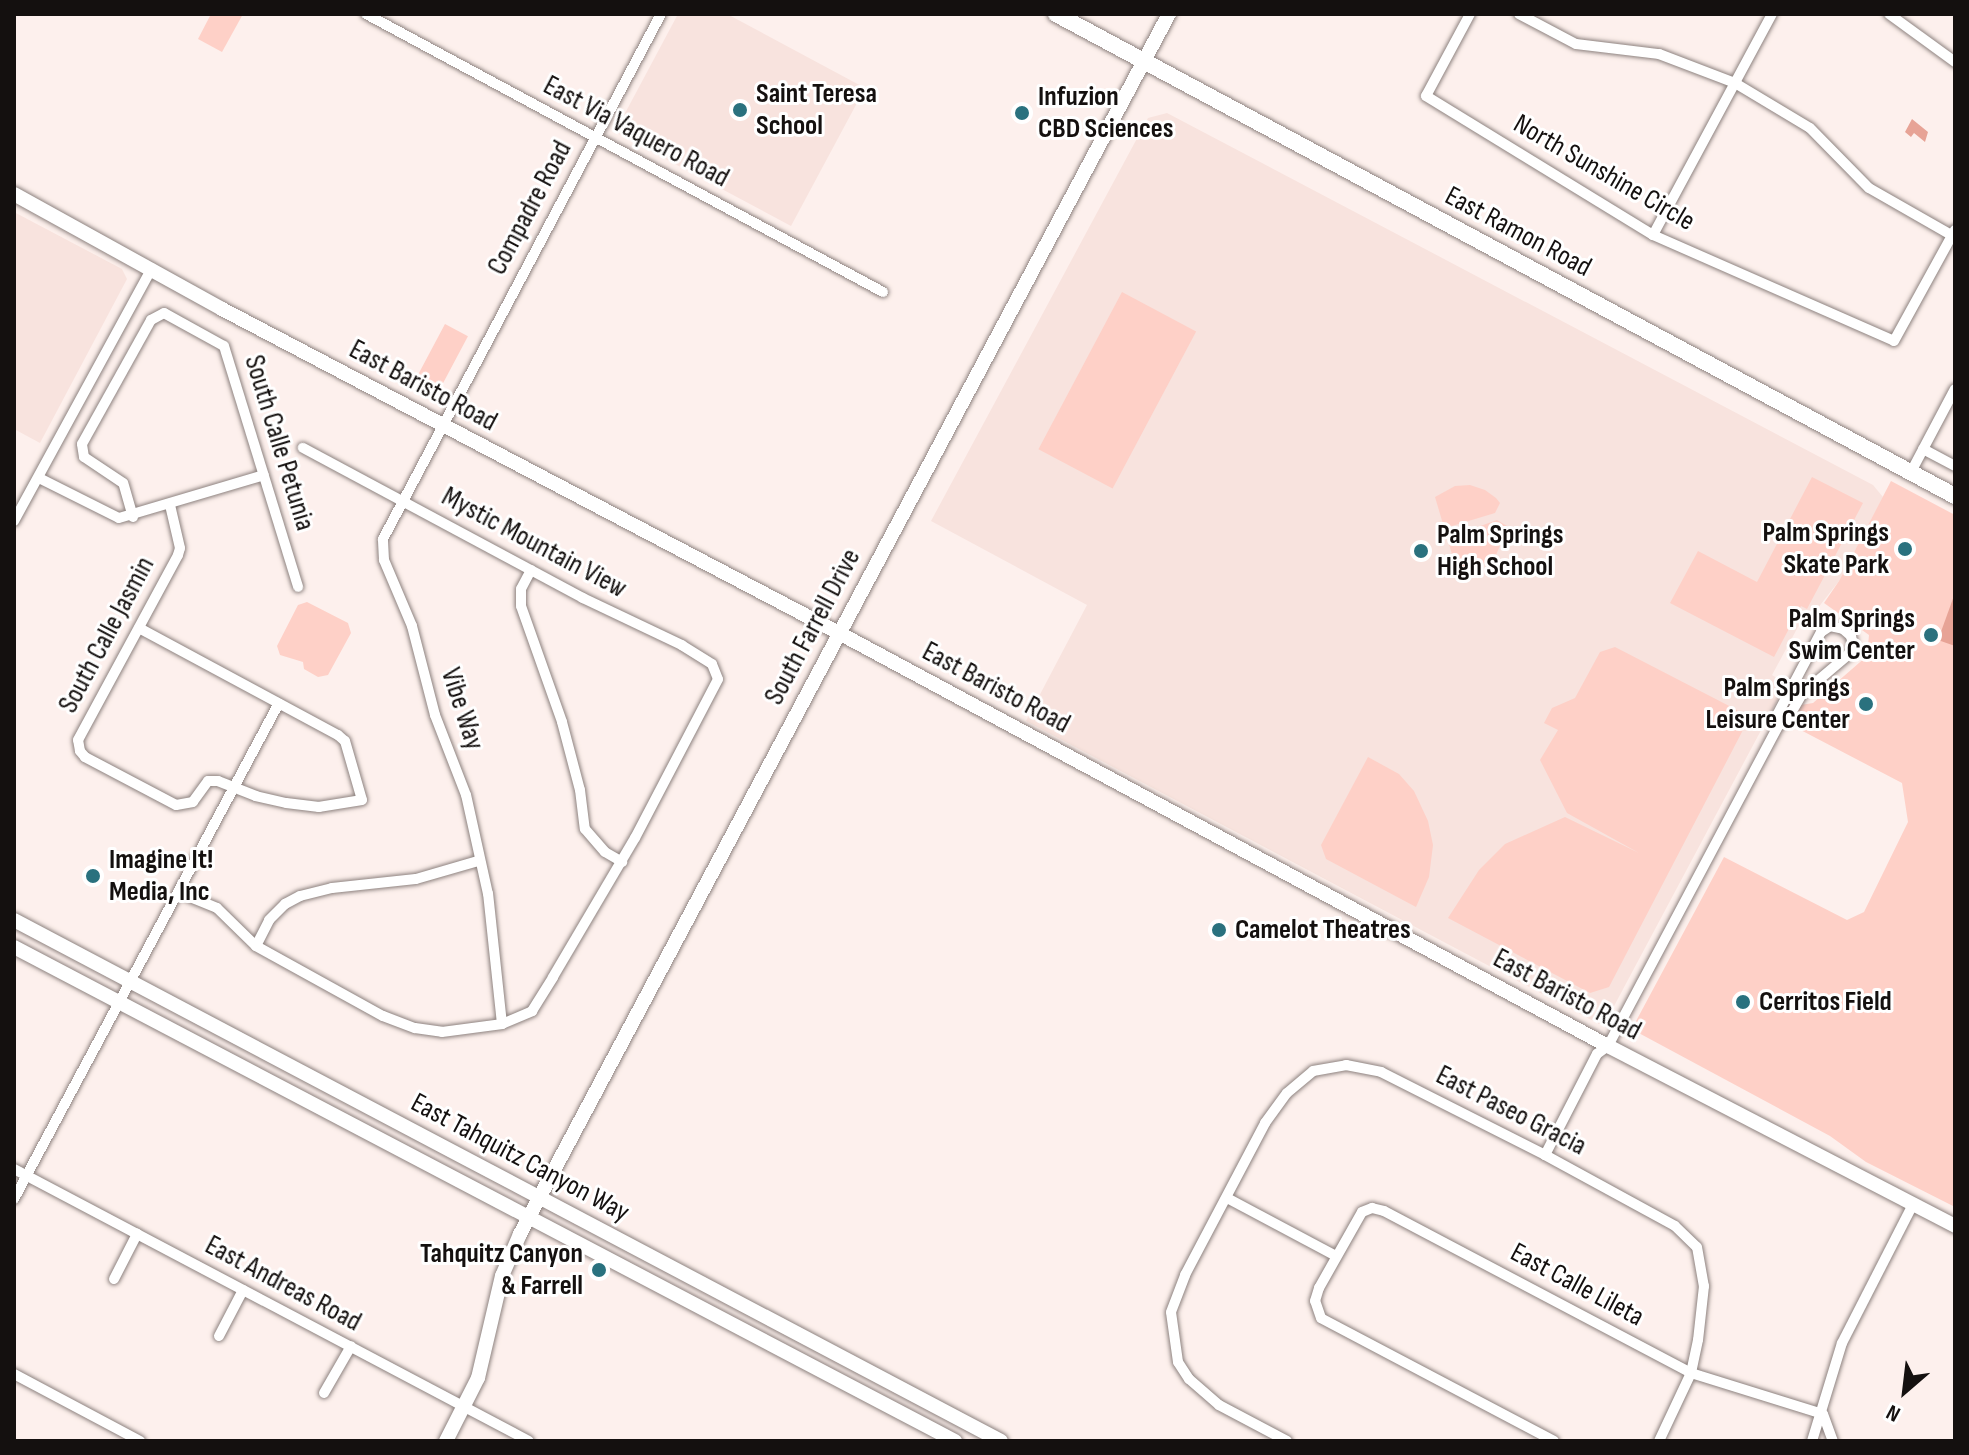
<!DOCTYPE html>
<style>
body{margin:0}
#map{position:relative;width:1969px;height:1455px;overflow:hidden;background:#fdf0ed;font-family:"Sofia Sans Condensed",sans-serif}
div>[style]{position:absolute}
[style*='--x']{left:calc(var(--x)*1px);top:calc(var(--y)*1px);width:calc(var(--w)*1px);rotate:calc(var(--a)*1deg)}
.built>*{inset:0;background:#f8e3de}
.green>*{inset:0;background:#fed0c7;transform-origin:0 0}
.water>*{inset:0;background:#e7a396}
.roads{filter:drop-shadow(0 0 2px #8d827f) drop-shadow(0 0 2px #8d827f)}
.street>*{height:10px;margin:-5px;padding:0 5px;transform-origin:5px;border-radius:5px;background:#fff}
.secondary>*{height:14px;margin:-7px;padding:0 7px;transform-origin:7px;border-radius:7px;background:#fff}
.primary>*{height:16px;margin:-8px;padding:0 8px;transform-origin:8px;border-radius:8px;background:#fff}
.dots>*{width:22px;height:22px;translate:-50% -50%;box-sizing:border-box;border:4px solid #fff;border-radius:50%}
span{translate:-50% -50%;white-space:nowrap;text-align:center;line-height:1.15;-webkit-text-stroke:6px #fff;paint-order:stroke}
.poi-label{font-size:28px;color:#14100f;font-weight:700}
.left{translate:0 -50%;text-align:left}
.right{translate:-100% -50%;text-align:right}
.street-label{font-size:28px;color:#14100f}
.frame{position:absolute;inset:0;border:16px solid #14100f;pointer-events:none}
.north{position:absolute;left:1865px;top:1351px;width:80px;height:80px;-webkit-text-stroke:6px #fff;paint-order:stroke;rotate:208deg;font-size:22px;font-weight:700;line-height:32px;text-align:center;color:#14100f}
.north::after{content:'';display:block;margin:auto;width:28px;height:36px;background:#14100f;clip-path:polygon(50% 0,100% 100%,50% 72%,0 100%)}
</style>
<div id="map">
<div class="built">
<i style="clip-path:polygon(678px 14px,727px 14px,865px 88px,791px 226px,615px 132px)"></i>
<i style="clip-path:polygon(1167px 113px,1873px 485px,1883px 497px,1839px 581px,1803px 627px,1799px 625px,1772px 675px,1780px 680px,1783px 689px,1605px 1023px,1599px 1024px,1026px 721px,1087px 605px,931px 521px,1148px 118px)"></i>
<i style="clip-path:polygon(14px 212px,122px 269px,127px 279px,40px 443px,14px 429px)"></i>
</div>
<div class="green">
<i style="clip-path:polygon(211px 14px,243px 14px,222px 52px,198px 39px)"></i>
<i style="left:1122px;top:292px;width:84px;height:178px;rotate:28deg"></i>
<i style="left:445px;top:324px;width:26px;height:60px;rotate:28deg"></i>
<i style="clip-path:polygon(1812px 477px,1863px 503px,1807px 609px,1801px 606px,1774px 657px,1670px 603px,1698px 551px,1757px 582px)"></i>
<i style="clip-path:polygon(1891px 481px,1955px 515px,1955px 1207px,1866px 1162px,1830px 1136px,1635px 1031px,1635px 1023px,1724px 857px,1847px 920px,1864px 912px,1908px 822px,1902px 783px,1793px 726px,1792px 720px,1801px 705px,1813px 703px,1867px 656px,1869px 635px,1824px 603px,1839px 581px)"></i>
<i style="clip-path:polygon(1470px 485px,1485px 490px,1496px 498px,1500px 503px,1495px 513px,1452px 526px,1443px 524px,1435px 497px,1455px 486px)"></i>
<i style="clip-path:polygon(1497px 520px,1507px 526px,1507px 529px,1496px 555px,1477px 568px,1456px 567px,1448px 541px,1450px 537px)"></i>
<i style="clip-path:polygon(307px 602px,348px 623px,351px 633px,328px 675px,318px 677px,304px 669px,303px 662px,280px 655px,277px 646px,298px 605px)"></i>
<i style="clip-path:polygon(1615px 647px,1737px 710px,1743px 730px,1609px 987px,1590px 993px,1448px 918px,1479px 870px,1505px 844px,1565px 817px,1639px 853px,1567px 813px,1540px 760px,1558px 730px,1544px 723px,1552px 708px,1575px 698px,1600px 652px)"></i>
<i style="clip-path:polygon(1368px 757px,1399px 774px,1414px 791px,1428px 821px,1433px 845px,1429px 877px,1416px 907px,1326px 859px,1321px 845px)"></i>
</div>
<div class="water">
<i style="clip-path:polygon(1912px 119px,1928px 132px,1925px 142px,1914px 133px,1911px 137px,1905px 132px)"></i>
<i style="clip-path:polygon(1955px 593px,1955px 646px,1938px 640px)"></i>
</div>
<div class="roads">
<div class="street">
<i style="--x:366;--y:14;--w:587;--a:28.27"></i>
<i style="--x:1470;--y:14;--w:93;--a:118.2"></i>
<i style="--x:1426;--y:96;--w:266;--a:31.5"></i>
<i style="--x:1653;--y:235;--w:263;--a:23.7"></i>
<i style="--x:1894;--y:341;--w:127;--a:-61.2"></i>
<i style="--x:1519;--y:14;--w:64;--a:27.8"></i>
<i style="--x:1576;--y:44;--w:84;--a:6.9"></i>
<i style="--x:1659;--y:54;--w:81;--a:20.9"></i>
<i style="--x:1735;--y:83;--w:87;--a:31"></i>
<i style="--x:1810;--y:128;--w:84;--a:45.5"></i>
<i style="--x:1869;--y:188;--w:99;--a:29.7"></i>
<i style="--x:1889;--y:14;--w:82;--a:36"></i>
<i style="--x:1653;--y:235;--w:251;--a:-61.7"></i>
<i style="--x:1923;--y:449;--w:36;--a:28"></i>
<i style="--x:1911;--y:472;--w:94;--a:-62.1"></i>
<i style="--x:39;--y:478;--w:89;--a:26.6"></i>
<i style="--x:119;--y:518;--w:151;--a:-16.5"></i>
<i style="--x:133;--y:517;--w:35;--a:-106"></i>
<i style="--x:123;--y:483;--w:47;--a:-146.3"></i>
<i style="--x:84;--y:457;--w:13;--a:-99"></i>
<i style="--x:82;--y:444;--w:142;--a:-60.9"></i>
<i style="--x:151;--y:320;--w:15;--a:-28"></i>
<i style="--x:164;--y:313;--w:68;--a:28.8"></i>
<i style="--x:224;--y:346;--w:252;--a:72.9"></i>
<i style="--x:14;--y:521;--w:288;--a:-61.4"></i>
<i style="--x:531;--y:570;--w:21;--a:118"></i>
<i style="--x:521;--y:589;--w:17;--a:90"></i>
<i style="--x:521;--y:606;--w:123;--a:70.5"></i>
<i style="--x:562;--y:722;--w:70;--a:75.2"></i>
<i style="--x:580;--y:790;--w:39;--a:83"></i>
<i style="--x:585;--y:829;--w:30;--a:49"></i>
<i style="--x:605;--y:852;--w:20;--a:30"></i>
<i style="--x:139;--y:628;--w:226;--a:28.3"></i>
<i style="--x:338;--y:735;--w:9;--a:41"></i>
<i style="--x:345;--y:741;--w:61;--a:73.9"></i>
<i style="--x:362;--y:800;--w:44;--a:170.8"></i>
<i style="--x:319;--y:807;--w:33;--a:-173"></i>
<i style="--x:286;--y:803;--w:31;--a:-167"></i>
<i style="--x:256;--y:796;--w:41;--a:-158.5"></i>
<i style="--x:218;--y:781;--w:10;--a:180"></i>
<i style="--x:208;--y:781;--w:26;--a:126"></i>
<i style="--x:193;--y:802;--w:17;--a:170"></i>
<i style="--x:176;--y:805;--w:103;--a:-152.2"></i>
<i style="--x:85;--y:757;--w:8;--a:-130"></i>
<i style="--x:80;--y:751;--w:11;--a:-100"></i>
<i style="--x:78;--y:740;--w:210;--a:-61.6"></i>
<i style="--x:178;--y:555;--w:7;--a:-74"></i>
<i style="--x:180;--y:548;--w:44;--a:-103.1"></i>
<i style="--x:178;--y:892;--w:42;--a:22.3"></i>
<i style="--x:217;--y:908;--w:54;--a:44.3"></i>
<i style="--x:256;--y:946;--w:145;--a:28.9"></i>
<i style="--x:383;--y:1016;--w:34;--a:21"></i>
<i style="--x:415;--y:1028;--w:27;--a:8"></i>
<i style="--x:442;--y:1032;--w:61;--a:-7.6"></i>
<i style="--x:502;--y:1024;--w:33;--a:-23"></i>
<i style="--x:532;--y:1011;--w:40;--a:-58"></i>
<i style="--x:553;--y:977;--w:161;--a:-59.5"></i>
<i style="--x:635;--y:838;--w:179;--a:-62.4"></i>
<i style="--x:718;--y:679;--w:16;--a:-112"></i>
<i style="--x:712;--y:664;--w:36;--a:-148"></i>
<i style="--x:682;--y:645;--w:110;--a:-154.6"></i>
<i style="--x:583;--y:598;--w:318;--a:-151.8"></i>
<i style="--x:256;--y:946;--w:29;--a:-63"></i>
<i style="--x:269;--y:920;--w:23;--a:-45"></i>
<i style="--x:285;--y:904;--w:17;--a:-28"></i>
<i style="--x:300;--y:896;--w:33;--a:-14"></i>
<i style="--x:332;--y:888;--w:84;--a:-6.1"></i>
<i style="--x:416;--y:879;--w:65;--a:-16.2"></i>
<i style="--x:502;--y:1024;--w:131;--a:-96.1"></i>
<i style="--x:488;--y:894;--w:101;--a:-102.5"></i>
<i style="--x:466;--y:795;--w:86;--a:-111.2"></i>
<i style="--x:435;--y:715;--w:92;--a:-104.5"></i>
<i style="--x:412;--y:626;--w:72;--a:-113"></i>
<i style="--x:384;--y:560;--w:21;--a:-93"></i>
<i style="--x:383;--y:539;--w:594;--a:-62.1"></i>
<i style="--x:1545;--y:1155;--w:114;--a:-62.8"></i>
<i style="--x:1597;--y:1054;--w:14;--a:-36"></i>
<i style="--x:1608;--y:1046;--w:364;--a:-62"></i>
<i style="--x:1779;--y:725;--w:9;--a:-32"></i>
<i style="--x:1787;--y:720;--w:30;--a:-60"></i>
<i style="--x:1802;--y:694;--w:60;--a:-40.3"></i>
<i style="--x:1848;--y:655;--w:10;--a:-61"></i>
<i style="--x:1853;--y:646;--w:10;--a:-101"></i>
<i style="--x:1851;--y:636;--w:11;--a:-139"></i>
<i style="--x:1843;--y:629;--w:13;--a:-167"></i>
<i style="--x:1830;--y:626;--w:11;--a:146"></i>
<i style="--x:1821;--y:632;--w:94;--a:117.9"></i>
<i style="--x:1777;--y:715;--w:10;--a:79"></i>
<i style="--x:14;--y:1169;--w:582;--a:27.84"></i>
<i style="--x:1227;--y:1198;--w:123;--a:28"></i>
<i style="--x:14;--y:1199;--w:562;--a:-61.89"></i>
<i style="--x:114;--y:1279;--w:51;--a:-62.9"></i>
<i style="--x:219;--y:1336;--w:52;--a:-62.4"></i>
<i style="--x:14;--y:1374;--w:143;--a:28"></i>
<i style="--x:324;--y:1393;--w:54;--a:-60.1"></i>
<i style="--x:1287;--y:1441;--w:77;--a:-152.1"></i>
<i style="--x:1219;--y:1405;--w:40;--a:-139"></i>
<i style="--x:1189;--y:1379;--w:20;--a:-123"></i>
<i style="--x:1178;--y:1362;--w:50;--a:-98"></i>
<i style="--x:1171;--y:1312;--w:40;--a:-69"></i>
<i style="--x:1185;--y:1275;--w:172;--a:-62.2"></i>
<i style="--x:1265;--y:1123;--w:37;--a:-54"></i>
<i style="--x:1287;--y:1093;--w:34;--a:-40"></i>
<i style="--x:1313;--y:1071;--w:34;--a:-10"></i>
<i style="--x:1346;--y:1065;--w:36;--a:11"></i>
<i style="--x:1381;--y:1072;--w:184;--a:26.8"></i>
<i style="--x:1545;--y:1155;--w:148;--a:28.6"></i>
<i style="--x:1675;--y:1226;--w:30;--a:44"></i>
<i style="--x:1697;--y:1247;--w:40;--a:80"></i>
<i style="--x:1704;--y:1286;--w:54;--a:96.3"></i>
<i style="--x:1698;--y:1340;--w:34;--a:102"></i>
<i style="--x:1691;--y:1373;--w:75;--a:115.2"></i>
<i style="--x:1554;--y:1441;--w:263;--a:-152.2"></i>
<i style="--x:1321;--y:1318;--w:18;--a:-109"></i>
<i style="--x:1315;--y:1301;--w:14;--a:-73"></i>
<i style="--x:1319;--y:1288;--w:87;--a:-60.5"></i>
<i style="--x:1362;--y:1212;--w:11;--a:-22"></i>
<i style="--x:1372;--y:1208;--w:12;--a:14"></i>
<i style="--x:1384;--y:1211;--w:347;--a:27.8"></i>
<i style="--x:1691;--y:1373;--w:138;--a:17.3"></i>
<i style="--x:1823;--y:1414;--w:29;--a:70"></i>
<i style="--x:1812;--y:1441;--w:102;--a:-73"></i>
<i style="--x:1842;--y:1343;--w:156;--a:-62.9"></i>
</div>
<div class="secondary">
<i style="--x:14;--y:194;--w:238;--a:28.9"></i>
<i style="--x:222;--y:309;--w:697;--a:27.7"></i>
<i style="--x:839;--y:633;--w:873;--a:28.24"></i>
<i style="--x:1608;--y:1046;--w:391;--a:27.4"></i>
<i style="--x:14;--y:920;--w:1116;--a:27.83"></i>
<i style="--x:14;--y:947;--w:1063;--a:27.7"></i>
<i style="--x:446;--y:1441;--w:71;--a:-63.1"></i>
<i style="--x:478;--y:1378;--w:105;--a:-76.8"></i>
<i style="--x:502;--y:1276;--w:46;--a:-66.8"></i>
<i style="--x:520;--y:1234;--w:1382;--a:-61.99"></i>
</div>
<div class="primary">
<i style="--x:1056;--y:14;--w:1020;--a:28.2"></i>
</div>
</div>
<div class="dots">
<i style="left:740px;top:110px;background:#2a717e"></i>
<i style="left:1022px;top:113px;background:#2a717e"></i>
<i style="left:1905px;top:549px;background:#2a717e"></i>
<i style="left:1421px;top:551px;background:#2a717e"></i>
<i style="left:1931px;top:635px;background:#2a717e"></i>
<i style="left:1866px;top:704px;background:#2a717e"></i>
<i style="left:93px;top:876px;background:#2a717e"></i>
<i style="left:1219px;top:930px;background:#2a717e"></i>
<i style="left:1743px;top:1002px;background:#2a717e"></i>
<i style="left:599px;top:1270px;background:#2a717e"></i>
</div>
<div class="poi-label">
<span class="left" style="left:756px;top:110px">Saint Teresa<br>School</span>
<span class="left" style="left:1038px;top:113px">Infuzion<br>CBD Sciences</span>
<span class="right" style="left:1889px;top:549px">Palm Springs<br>Skate Park</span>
<span class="left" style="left:1437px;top:551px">Palm Springs<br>High School</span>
<span class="right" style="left:1915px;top:635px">Palm Springs<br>Swim Center</span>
<span class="right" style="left:1850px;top:704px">Palm Springs<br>Leisure Center</span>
<span class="left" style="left:109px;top:876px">Imagine It!<br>Media, Inc</span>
<span class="left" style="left:1235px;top:930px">Camelot Theatres</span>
<span class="left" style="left:1759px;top:1002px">Cerritos Field</span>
<span class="right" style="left:583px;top:1270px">Tahquitz Canyon<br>&amp; Farrell</span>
</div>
<div class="street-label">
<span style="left:636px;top:132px;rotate:28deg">East Via Vaquero Road</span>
<span style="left:1604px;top:173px;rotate:30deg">North Sunshine Circle</span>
<span style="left:530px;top:208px;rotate:-62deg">Compadre Road</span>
<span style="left:1518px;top:232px;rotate:28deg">East Ramon Road</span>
<span style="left:423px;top:386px;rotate:28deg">East Baristo Road</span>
<span style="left:279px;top:443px;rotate:73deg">South Calle Petunia</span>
<span style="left:534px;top:543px;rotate:28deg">Mystic Mountain View</span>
<span style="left:813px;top:627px;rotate:-62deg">South Farrell Drive</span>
<span style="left:107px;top:635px;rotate:-62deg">South Calle Jasmin</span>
<span style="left:996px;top:688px;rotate:28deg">East Baristo Road</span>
<span style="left:462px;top:709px;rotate:72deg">Vibe Way</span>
<span style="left:1567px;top:995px;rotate:28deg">East Baristo Road</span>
<span style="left:1511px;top:1111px;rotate:27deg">East Paseo Gracia</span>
<span style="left:520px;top:1158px;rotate:28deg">East Tahquitz Canyon Way</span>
<span style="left:283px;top:1284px;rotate:28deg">East Andreas Road</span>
<span style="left:1577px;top:1285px;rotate:28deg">East Calle Lileta</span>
</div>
<div class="frame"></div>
<div class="north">N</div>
</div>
